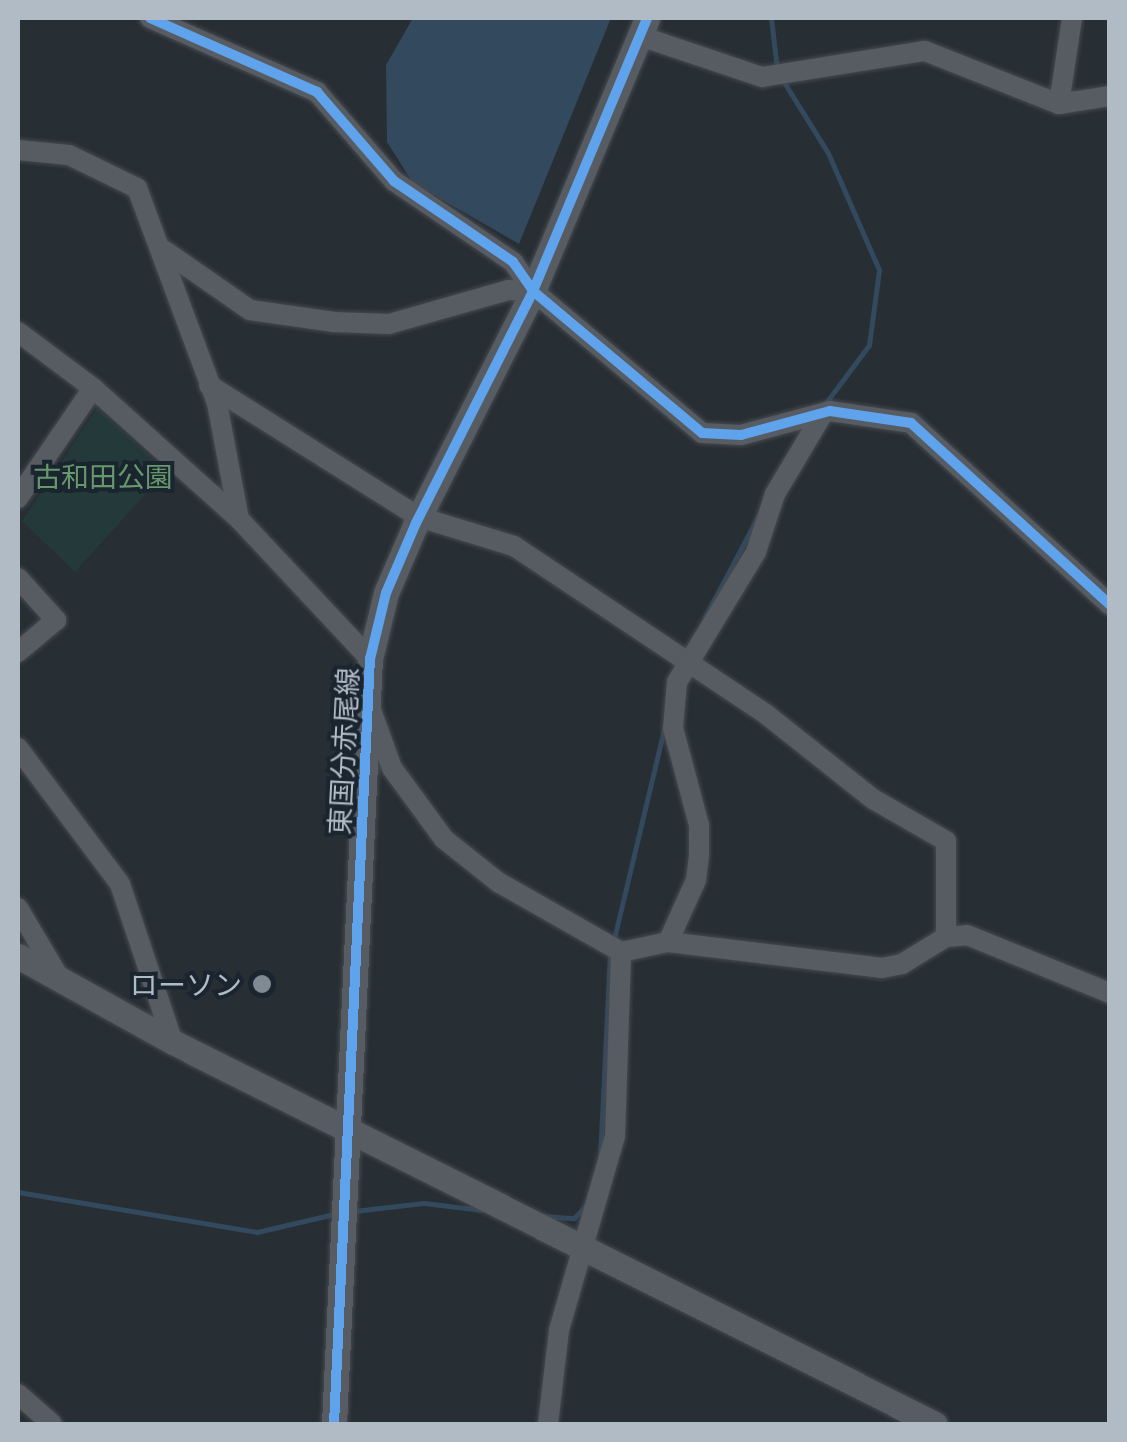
<!DOCTYPE html>
<meta charset="utf-8">
<style>
body{margin:0}
#map{position:relative;width:1127px;height:1442px;overflow:hidden;background:#272e34;font-family:Commissioner,"Noto Sans JP",sans-serif}
div>[style]{position:absolute}
[style*='--x']{left:calc(var(--x)*1px);top:calc(var(--y)*1px);width:calc(var(--w)*1px);rotate:calc(var(--a)*1deg)}
.green>*{inset:0;background:#24393a}
.water>*{inset:0;background:#33495e}
.stream>*{height:5px;margin:-2.5px;padding:0 2.5px;transform-origin:2.5px;border-radius:2.5px;background:#33495e}
.roads{filter:drop-shadow(0 0 2px #454a4f) drop-shadow(0 0 2px #454a4f)}
.minor>*{height:20px;margin:-10px;padding:0 10px;transform-origin:10px;border-radius:10px;background:#575c62}
.tertiary>*{height:25px;margin:-12.5px;padding:0 12.5px;transform-origin:12.5px;border-radius:12.5px;background:#575c62}
.cycleway>*{height:10px;margin:-5px;padding:0 5px;transform-origin:5px;border-radius:5px;background:#60a3ed}
.dots>*{width:28px;height:28px;translate:-50% -50%;box-sizing:border-box;border:5px solid #1a252f;border-radius:50%}
span{translate:-50% -50%;white-space:nowrap;text-align:center;line-height:1.15;-webkit-text-stroke:8px #1a252f;paint-order:stroke}
.park-label{font-size:28px;color:#66986c}
.street-label{font-size:28px;color:#b0bbc6}
.poi-label{font-size:28px;color:#b0bbc6}
.right{translate:-100% -50%;text-align:right}
.frame{position:absolute;inset:0;border:20px solid #b0bbc6;pointer-events:none}
</style>
<div id="map">
<div class="green">
<i style="clip-path:polygon(97px 408px,166px 471px,75px 572px,22px 521px)"></i>
</div>
<div class="water">
<i style="clip-path:polygon(413px 18px,611px 18px,519px 244px,413px 183px,387px 142px,386px 65px)"></i>
</div>
<div class="stream">
<i style="--x:771;--y:18;--w:51;--a:83.3"></i>
<i style="--x:782;--y:79;--w:87;--a:58.1"></i>
<i style="--x:828;--y:153;--w:128;--a:66.4"></i>
<i style="--x:879;--y:270;--w:76;--a:97.6"></i>
<i style="--x:869;--y:345;--w:74;--a:126.7"></i>
<i style="--x:705;--y:617;--w:114;--a:-62.3"></i>
<i style="--x:613;--y:943;--w:224;--a:-76.6"></i>
<i style="--x:600;--y:1157;--w:203;--a:-87.2"></i>
<i style="--x:18;--y:1192;--w:242;--a:9.5"></i>
<i style="--x:257;--y:1232;--w:79;--a:-13.2"></i>
<i style="--x:354;--y:1211;--w:70;--a:-6.5"></i>
<i style="--x:424;--y:1203;--w:58;--a:6.9"></i>
<i style="--x:543;--y:1216;--w:31;--a:4"></i>
<i style="--x:574;--y:1218;--w:18;--a:-47"></i>
</div>
<div class="roads">
<div class="minor">
<i style="--x:150;--y:18;--w:183;--a:23.9"></i>
<i style="--x:317;--y:92;--w:118;--a:49.1"></i>
<i style="--x:394;--y:181;--w:144;--a:34.2"></i>
<i style="--x:513;--y:262;--w:35;--a:55"></i>
<i style="--x:533;--y:291;--w:221;--a:40"></i>
<i style="--x:702;--y:433;--w:39;--a:3"></i>
<i style="--x:741;--y:435;--w:92;--a:-15.1"></i>
<i style="--x:830;--y:411;--w:82;--a:8.4"></i>
<i style="--x:911;--y:423;--w:270;--a:42.4"></i>
<i style="--x:640;--y:36;--w:129;--a:18.6"></i>
<i style="--x:762;--y:77;--w:165;--a:-9.1"></i>
<i style="--x:925;--y:51;--w:144;--a:21.6"></i>
<i style="--x:1059;--y:104;--w:52;--a:-8.9"></i>
<i style="--x:1059;--y:104;--w:87;--a:-81.4"></i>
<i style="--x:18;--y:150;--w:51;--a:5.6"></i>
<i style="--x:69;--y:155;--w:76;--a:25.9"></i>
<i style="--x:137;--y:188;--w:229;--a:69.6"></i>
<i style="--x:217;--y:403;--w:118;--a:79.3"></i>
<i style="--x:165;--y:251;--w:103;--a:34.8"></i>
<i style="--x:250;--y:310;--w:85;--a:8.1"></i>
<i style="--x:334;--y:322;--w:55;--a:2.1"></i>
<i style="--x:389;--y:324;--w:124;--a:-15.9"></i>
<i style="--x:508;--y:290;--w:25;--a:2"></i>
<i style="--x:18;--y:332;--w:94;--a:36.7"></i>
<i style="--x:93;--y:388;--w:196;--a:41.9"></i>
<i style="--x:239;--y:519;--w:192;--a:46.9"></i>
<i style="--x:209;--y:385;--w:248;--a:32.2"></i>
<i style="--x:419;--y:517;--w:99;--a:17"></i>
<i style="--x:514;--y:546;--w:304;--a:33.7"></i>
<i style="--x:767;--y:715;--w:135;--a:38.4"></i>
<i style="--x:873;--y:799;--w:84;--a:29.9"></i>
<i style="--x:946;--y:841;--w:96;--a:90"></i>
<i style="--x:18;--y:498;--w:133;--a:-55.7"></i>
<i style="--x:18;--y:578;--w:57;--a:47.9"></i>
<i style="--x:56;--y:620;--w:50;--a:139.9"></i>
<i style="--x:367;--y:699;--w:73;--a:70.1"></i>
<i style="--x:392;--y:768;--w:88;--a:53.8"></i>
<i style="--x:444;--y:839;--w:69;--a:38.5"></i>
<i style="--x:498;--y:882;--w:142;--a:29.6"></i>
<i style="--x:621;--y:952;--w:48;--a:-12"></i>
<i style="--x:668;--y:942;--w:216;--a:6.9"></i>
<i style="--x:882;--y:968;--w:20;--a:-11"></i>
<i style="--x:902;--y:964;--w:52;--a:-31.5"></i>
<i style="--x:946;--y:937;--w:21;--a:-5"></i>
<i style="--x:967;--y:935;--w:154;--a:22.1"></i>
<i style="--x:18;--y:748;--w:170;--a:53.1"></i>
<i style="--x:120;--y:884;--w:167;--a:71.5"></i>
<i style="--x:18;--y:908;--w:82;--a:59.4"></i>
<i style="--x:668;--y:942;--w:68;--a:-65.7"></i>
<i style="--x:696;--y:880;--w:26;--a:-83"></i>
<i style="--x:699;--y:854;--w:29;--a:-90"></i>
<i style="--x:699;--y:825;--w:100;--a:-105"></i>
<i style="--x:673;--y:728;--w:46;--a:-85"></i>
<i style="--x:677;--y:682;--w:152;--a:-58.7"></i>
<i style="--x:756;--y:552;--w:61;--a:-71.9"></i>
<i style="--x:775;--y:494;--w:94;--a:-59.3"></i>
<i style="--x:18;--y:1394;--w:45;--a:41.4"></i>
<i style="--x:548;--y:1424;--w:95;--a:-83.3"></i>
<i style="--x:559;--y:1330;--w:202;--a:-73.9"></i>
<i style="--x:615;--y:1136;--w:184;--a:-88.1"></i>
</div>
<div class="tertiary">
<i style="--x:18;--y:956;--w:177;--a:29"></i>
<i style="--x:173;--y:1042;--w:852;--a:26.63"></i>
<i style="--x:334;--y:1424;--w:766;--a:-87.31"></i>
<i style="--x:370;--y:659;--w:68;--a:-76.4"></i>
<i style="--x:386;--y:593;--w:76;--a:-66.8"></i>
<i style="--x:416;--y:523;--w:260;--a:-63.2"></i>
<i style="--x:533;--y:291;--w:296;--a:-67.3"></i>
</div>
</div>
<div class="cycleway">
<i style="--x:150;--y:18;--w:183;--a:23.9"></i>
<i style="--x:317;--y:92;--w:118;--a:49.1"></i>
<i style="--x:394;--y:181;--w:144;--a:34.2"></i>
<i style="--x:513;--y:262;--w:35;--a:55"></i>
<i style="--x:533;--y:291;--w:221;--a:40"></i>
<i style="--x:702;--y:433;--w:39;--a:3"></i>
<i style="--x:741;--y:435;--w:92;--a:-15.1"></i>
<i style="--x:830;--y:411;--w:82;--a:8.4"></i>
<i style="--x:911;--y:423;--w:270;--a:42.4"></i>
<i style="--x:334;--y:1424;--w:766;--a:-87.31"></i>
<i style="--x:370;--y:659;--w:68;--a:-76.4"></i>
<i style="--x:386;--y:593;--w:76;--a:-66.8"></i>
<i style="--x:416;--y:523;--w:260;--a:-63.2"></i>
<i style="--x:533;--y:291;--w:296;--a:-67.3"></i>
</div>
<div class="dots">
<i style="left:262px;top:984px;background:#808a93"></i>
</div>
<div class="park-label">
<span style="left:103px;top:476px">古和田公園</span>
</div>
<div class="street-label">
<span style="left:343px;top:751px;rotate:-87deg">東国分赤尾線</span>
</div>
<div class="poi-label">
<span class="right" style="left:242px;top:984px">ローソン</span>
</div>
<div class="frame"></div>
</div>
